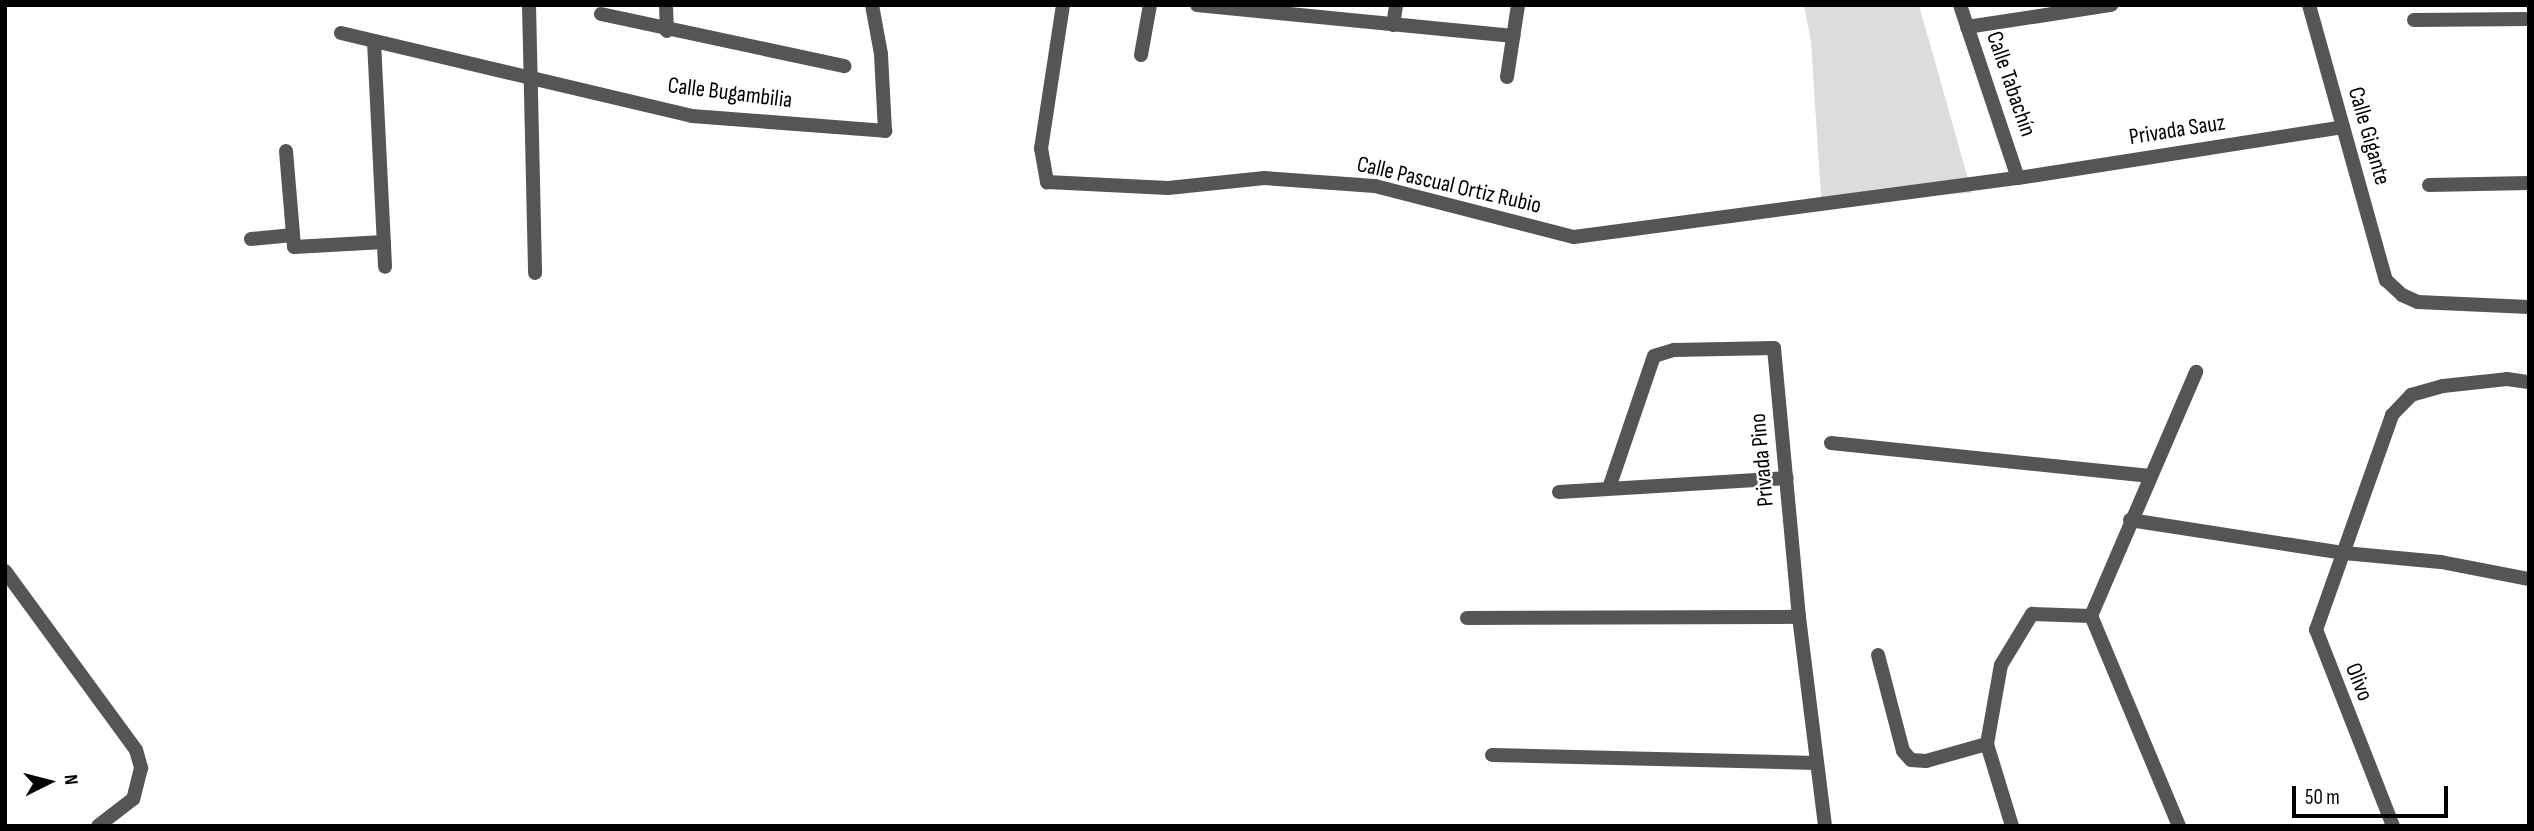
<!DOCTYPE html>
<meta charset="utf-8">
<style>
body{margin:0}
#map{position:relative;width:2534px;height:831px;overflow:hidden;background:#fff;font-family:"Sofia Sans Condensed",sans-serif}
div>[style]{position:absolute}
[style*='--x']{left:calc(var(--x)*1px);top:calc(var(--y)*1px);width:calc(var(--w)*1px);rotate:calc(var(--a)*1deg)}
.green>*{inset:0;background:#dcdcdc}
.minor>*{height:14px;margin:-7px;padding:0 7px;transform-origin:7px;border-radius:7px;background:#555}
span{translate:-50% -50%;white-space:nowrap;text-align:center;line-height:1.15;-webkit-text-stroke:5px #fff;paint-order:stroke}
.street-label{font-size:23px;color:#000}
.frame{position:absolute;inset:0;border:7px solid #000;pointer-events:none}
.north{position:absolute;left:14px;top:747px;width:70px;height:70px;-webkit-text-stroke:5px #fff;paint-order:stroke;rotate:84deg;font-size:19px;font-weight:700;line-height:28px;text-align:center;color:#000}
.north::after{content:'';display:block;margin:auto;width:24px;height:32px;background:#000;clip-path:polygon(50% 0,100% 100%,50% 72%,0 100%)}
.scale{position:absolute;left:2292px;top:786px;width:156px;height:32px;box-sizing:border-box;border:4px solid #000;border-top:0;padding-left:9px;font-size:21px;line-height:24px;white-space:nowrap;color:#000;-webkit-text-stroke:5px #fff;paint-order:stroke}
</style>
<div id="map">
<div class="green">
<i style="clip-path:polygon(1804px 5px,1919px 5px,1972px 193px,1821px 197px,1811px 42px)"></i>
</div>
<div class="minor">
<i style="--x:529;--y:5;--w:268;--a:88.7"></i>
<i style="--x:666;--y:5;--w:26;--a:88"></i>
<i style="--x:1063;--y:5;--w:145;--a:98.7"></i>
<i style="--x:1041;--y:148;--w:35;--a:80"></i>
<i style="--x:1047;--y:182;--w:121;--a:2.8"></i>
<i style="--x:1168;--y:188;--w:97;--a:-5.9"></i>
<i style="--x:1264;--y:178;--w:111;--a:4.1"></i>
<i style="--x:1375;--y:186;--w:205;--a:14.4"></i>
<i style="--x:1574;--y:237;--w:448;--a:-7.6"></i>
<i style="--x:2018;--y:178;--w:329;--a:-8.9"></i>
<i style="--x:1197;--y:5;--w:318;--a:5.6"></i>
<i style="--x:1960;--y:5;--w:182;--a:71.5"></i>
<i style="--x:2309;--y:5;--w:286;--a:74.4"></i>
<i style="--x:2386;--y:280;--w:22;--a:43"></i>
<i style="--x:2402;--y:295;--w:17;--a:24"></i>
<i style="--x:2418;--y:302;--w:111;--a:2.6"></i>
<i style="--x:601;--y:14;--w:249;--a:12.1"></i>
<i style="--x:2414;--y:20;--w:115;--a:-0.5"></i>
<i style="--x:1393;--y:25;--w:20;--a:-81"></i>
<i style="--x:1967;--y:27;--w:146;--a:-8.7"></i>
<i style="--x:341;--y:33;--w:361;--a:13.3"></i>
<i style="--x:692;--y:116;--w:194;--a:4.4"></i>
<i style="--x:885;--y:131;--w:77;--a:-93"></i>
<i style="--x:881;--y:54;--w:50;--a:-100.4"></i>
<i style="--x:374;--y:41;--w:226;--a:87.2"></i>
<i style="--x:1141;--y:55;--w:51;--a:-79.8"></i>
<i style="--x:1507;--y:77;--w:73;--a:-81.3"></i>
<i style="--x:286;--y:151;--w:96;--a:85.2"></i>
<i style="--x:294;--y:247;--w:90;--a:-3.2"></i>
<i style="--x:2429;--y:185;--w:100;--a:-1.1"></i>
<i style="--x:251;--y:239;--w:42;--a:-5.4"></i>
<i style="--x:1831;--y:443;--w:321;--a:5.9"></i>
<i style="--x:1609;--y:488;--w:139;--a:-71.2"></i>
<i style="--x:1654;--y:356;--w:21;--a:-17"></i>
<i style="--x:1674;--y:350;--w:100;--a:-1.1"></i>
<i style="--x:1774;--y:348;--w:270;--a:84.7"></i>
<i style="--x:1799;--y:617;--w:211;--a:82.9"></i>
<i style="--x:1559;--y:492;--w:228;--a:-3.5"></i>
<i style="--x:2130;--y:520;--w:217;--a:8.8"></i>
<i style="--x:2344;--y:553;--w:97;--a:5.3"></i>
<i style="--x:2441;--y:562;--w:90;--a:10.9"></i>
<i style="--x:5;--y:571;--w:222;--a:53.8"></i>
<i style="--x:136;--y:750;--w:19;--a:74"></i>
<i style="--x:141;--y:768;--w:32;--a:104"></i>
<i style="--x:133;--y:799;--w:44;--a:142.4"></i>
<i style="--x:1467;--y:618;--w:332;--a:-0.2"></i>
<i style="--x:1878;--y:655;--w:99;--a:75.4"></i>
<i style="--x:1903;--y:751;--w:12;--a:48"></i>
<i style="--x:1911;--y:760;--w:15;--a:4"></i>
<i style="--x:1926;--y:761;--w:63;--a:-15.6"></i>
<i style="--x:1492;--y:755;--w:325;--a:1.4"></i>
<i style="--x:2012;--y:826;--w:86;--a:-107"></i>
<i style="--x:1987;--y:744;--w:80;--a:-80"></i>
<i style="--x:2001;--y:665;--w:60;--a:-58.7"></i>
<i style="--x:2032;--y:614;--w:59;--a:1.9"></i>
<i style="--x:2179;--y:826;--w:228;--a:-112.7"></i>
<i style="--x:2091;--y:616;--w:266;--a:-66.7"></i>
<i style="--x:2393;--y:826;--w:211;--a:-111.4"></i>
<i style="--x:2316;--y:630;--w:228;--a:-70.5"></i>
<i style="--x:2392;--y:415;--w:28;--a:-46"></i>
<i style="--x:2411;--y:395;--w:33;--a:-16"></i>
<i style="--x:2443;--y:386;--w:64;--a:-6.2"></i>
<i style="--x:2507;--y:379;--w:22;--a:8"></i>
</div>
<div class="street-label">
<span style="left:2011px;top:84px;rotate:71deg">Calle Tabachín</span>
<span style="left:730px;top:93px;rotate:7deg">Calle Bugambilia</span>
<span style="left:2177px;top:130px;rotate:-9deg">Privada Sauz</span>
<span style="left:2369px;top:136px;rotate:74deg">Calle Gigante</span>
<span style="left:1449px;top:185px;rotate:13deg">Calle Pascual Ortiz Rubio</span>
<span style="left:1762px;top:460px;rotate:-95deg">Privada Pino</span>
<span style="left:2359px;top:682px;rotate:68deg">Olivo</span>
</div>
<div class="frame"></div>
<div class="north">N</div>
<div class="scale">50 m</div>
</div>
